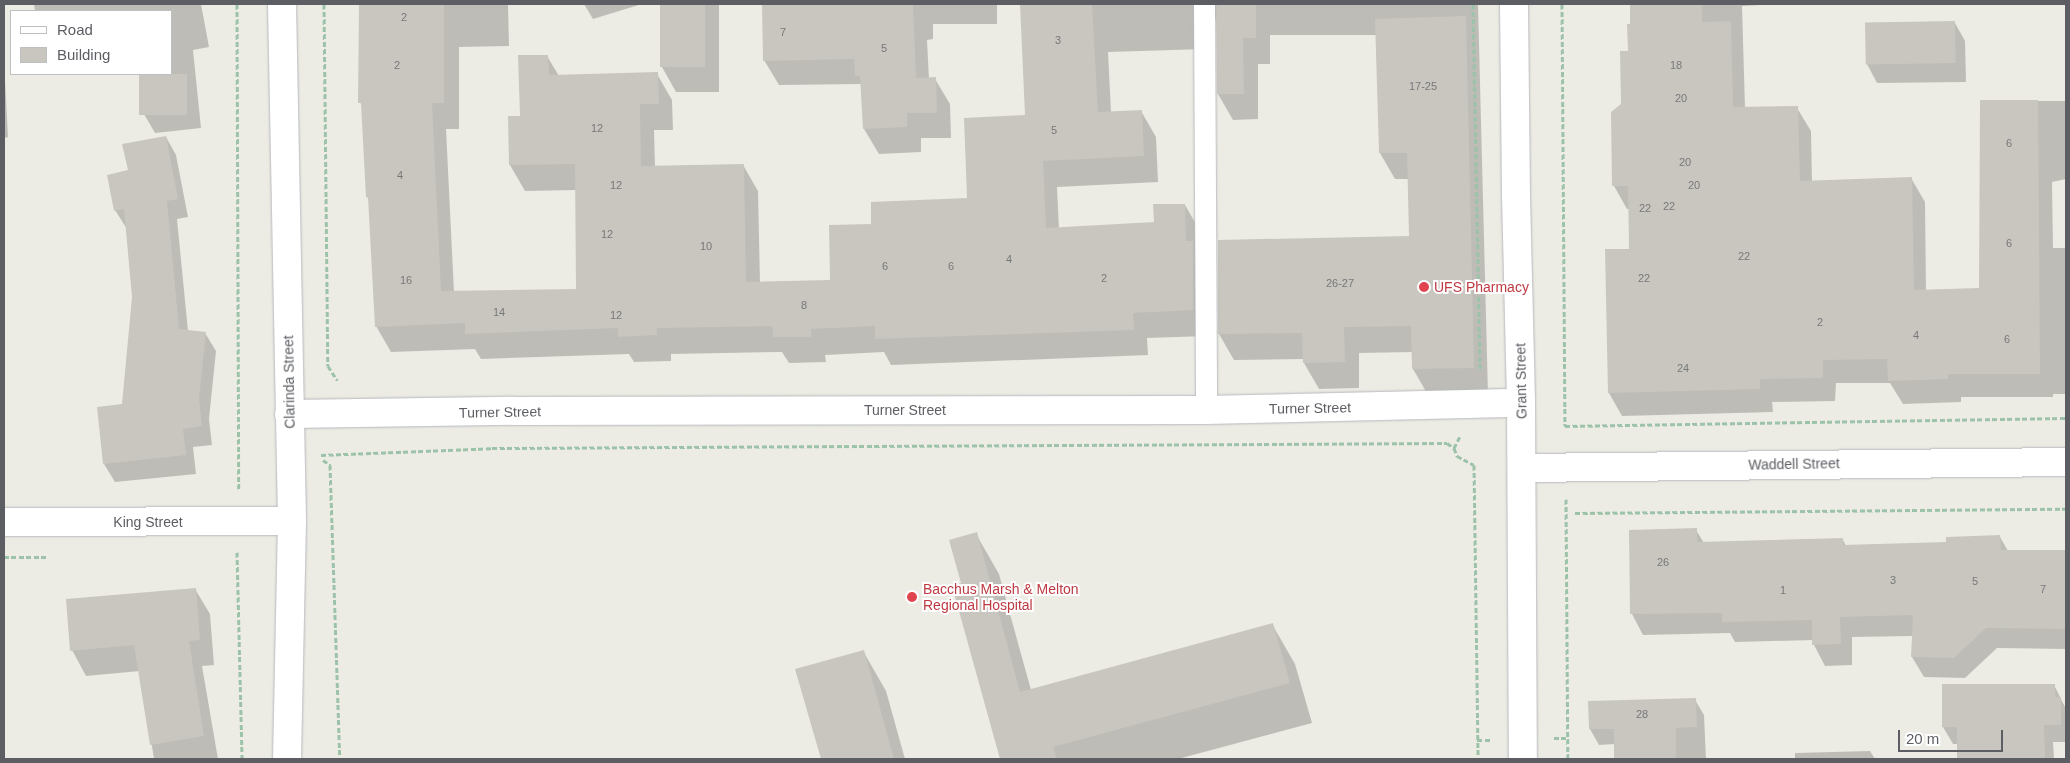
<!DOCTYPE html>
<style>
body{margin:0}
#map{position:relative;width:2070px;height:763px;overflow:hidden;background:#edece4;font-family:Helvetica,sans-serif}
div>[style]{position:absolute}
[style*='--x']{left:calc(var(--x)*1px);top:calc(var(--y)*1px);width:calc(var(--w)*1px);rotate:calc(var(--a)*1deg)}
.shadow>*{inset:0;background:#0003}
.building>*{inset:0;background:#c9c6c0;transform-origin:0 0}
.path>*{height:3px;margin-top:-1.5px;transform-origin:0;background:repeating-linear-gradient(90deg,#9cc3aa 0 5px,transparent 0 7.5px)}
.roads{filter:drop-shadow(0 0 1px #b6b8bd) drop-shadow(0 0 1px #b6b8bd)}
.service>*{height:21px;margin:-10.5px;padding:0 10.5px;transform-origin:10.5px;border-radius:10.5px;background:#fff}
.minor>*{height:28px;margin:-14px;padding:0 14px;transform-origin:14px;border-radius:14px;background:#fff}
.secondary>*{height:28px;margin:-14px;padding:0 14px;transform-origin:14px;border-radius:14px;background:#fff}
.dots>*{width:14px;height:14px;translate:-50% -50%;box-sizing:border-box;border:2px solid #fff;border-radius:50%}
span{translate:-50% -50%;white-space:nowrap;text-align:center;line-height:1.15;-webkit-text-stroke:4px #fff;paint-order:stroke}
.number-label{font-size:11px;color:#77787a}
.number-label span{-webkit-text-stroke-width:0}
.health-label{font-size:14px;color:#be3a42}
.left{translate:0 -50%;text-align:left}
.street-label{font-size:14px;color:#5c5e63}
.frame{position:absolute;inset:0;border:5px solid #5c5e63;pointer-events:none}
.legend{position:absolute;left:10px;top:10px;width:162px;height:65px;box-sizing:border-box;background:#fff;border:1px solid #bebfc1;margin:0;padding:6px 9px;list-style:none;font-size:15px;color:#5c5e63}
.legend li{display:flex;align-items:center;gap:10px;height:25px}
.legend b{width:25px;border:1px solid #bebfc1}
.scale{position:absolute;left:1898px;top:730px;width:105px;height:22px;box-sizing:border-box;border:2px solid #5c5e63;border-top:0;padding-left:6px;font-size:15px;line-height:18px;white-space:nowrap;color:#5c5e63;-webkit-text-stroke:4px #fff;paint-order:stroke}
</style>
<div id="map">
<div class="shadow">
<i style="clip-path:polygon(34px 4px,201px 4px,209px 47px,193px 50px,201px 128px,155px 133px,144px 114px,140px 74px,171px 74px,171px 11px,35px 11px)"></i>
<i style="clip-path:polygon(360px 4px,508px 4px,509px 46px,459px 47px,459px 129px,446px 129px,454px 292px,577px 290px,576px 190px,525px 191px,510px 165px,521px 117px,547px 56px,559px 76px,657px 74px,672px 100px,673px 130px,654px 130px,655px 167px,743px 165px,758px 191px,760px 283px,832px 282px,873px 225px,968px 199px,1026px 116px,1021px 4px,1478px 4px,1488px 394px,1428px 395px,1413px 369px,1413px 352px,1359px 353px,1359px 388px,1319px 389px,1304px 363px,1304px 359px,1234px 360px,1219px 334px,1219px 241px,1410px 237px,1409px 179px,1395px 179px,1380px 153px,1377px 35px,1270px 35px,1270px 64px,1258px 64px,1258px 119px,1233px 120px,1218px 94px,1218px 18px,1208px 24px,1206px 49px,1108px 52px,1111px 112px,1141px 111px,1156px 137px,1158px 182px,1057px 187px,1059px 229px,1155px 224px,1185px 205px,1200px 231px,1207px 336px,1147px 338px,1148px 355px,891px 365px,884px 352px,825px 355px,826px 362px,789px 363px,782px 352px,671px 354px,671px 361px,634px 362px,629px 354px,481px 359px,475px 349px,391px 352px,376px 326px,370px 202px,367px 197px,363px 108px,360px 102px)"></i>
<i style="clip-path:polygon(584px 4px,642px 4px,593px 19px)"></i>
<i style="clip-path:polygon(662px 4px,719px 4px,719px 92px,676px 92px,662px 67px)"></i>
<i style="clip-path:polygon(763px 4px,997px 4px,997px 24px,933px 24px,933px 39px,927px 40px,929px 79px,935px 79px,950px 104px,951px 138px,921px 138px,921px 152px,879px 154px,864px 129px,861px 84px,779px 85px,764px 60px)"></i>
<i style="clip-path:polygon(1631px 4px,1778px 4px,1742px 6px,1745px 108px,1797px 108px,1811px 131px,1812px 182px,1911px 178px,1925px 202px,1926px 291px,1980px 289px,1981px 101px,2066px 101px,2066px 179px,2052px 182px,2053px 248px,2066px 248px,2066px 394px,2053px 394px,2053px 397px,1961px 397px,1961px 402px,1903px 404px,1890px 383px,1836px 383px,1835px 401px,1772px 402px,1773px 412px,1622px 416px,1609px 393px,1630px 250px,1629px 209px,1627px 209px,1614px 186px,1632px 25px)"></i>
<i style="clip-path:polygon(1955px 23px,1965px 41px,1966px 82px,1877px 83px,1867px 64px,1866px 24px)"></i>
<i style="clip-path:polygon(4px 60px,8px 137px,4px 138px)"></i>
<i style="clip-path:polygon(166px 137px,176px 155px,188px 217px,177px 219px,188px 331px,205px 333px,216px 351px,209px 419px,212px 445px,193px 447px,196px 474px,115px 482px,104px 464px,123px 405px,134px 297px,127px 229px,115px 210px,129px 171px)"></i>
<i style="clip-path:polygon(1696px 530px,1704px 543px,1843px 540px,1846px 546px,1948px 543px,2000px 537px,2008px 551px,2064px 551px,2066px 554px,2066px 649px,1997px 648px,1965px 678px,1924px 677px,1912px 657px,1913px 636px,1852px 637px,1852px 665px,1825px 666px,1814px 645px,1814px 640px,1735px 642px,1730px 633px,1643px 635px,1632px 614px,1630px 531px)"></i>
<i style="clip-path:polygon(976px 534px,999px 574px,1031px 690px,1272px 624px,1295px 664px,1312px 723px,1178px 759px,1001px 759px,953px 587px,962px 584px)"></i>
<i style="clip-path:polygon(195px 589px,210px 614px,214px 665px,202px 666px,218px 759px,154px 759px,140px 671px,86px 676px,72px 650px)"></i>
<i style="clip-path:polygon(863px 651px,886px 691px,905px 759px,822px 759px,797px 670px)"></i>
<i style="clip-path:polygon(2054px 685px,2066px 709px,2066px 742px,2053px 742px,2054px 759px,1958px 759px,1958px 744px,1953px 744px,1943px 727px)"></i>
<i style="clip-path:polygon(1695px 700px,1704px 715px,1706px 759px,1615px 759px,1615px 744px,1599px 745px,1590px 729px)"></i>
<i style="clip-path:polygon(1870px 751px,1875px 759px,1795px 759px,1795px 753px)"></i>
</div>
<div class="building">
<i style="clip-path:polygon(359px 4px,444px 4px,444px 103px,432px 103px,441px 291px,576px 289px,575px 164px,509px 165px,508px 116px,520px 116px,518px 55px,548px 55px,549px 75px,658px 72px,659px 104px,640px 104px,641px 166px,744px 164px,746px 282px,830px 280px,829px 225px,871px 224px,871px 202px,967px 198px,964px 118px,1025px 115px,1020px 4px,1092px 4px,1098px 112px,1142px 110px,1144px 156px,1043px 161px,1046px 228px,1154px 222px,1153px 204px,1185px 204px,1186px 241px,1193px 241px,1193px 310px,1133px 313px,1134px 330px,875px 339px,875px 326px,811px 329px,811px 337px,773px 337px,772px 326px,657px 328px,657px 335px,618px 337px,618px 328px,465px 334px,465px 323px,375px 327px,368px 197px,366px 197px,361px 103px,358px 103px)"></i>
<i style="left:660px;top:4px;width:45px;height:63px"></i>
<i style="clip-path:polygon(762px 4px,913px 4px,916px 78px,936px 77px,937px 113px,907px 113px,907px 127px,863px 129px,860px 76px,855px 76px,854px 59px,763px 61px)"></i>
<i style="clip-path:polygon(1216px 4px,1256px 4px,1256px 38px,1243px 38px,1244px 94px,1217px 94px)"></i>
<i style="clip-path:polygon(1630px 4px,1702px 4px,1702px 22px,1731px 21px,1733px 107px,1798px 106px,1800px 181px,1912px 177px,1914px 290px,1979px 288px,1980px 100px,2038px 100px,2040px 374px,1948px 374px,1948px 379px,1888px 381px,1887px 359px,1823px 360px,1823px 378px,1760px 379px,1760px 389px,1608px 393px,1605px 249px,1629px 249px,1628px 186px,1612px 186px,1611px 112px,1621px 104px,1620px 51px,1628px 51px,1627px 24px,1630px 24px)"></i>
<i style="clip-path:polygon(1466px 16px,1474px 368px,1412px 369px,1411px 326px,1344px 327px,1345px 362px,1303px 363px,1302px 333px,1218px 334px,1218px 240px,1409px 236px,1407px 153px,1379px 153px,1375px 19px)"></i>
<i style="left:1955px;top:21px;width:42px;height:90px;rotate:89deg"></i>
<i style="left:139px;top:74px;width:48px;height:41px"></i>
<i style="clip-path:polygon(166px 136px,178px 199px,167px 201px,179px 329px,206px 332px,199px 399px,202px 426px,183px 429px,186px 455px,103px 464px,97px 407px,122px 404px,132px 297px,124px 209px,114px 211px,107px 175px,128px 170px,122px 144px)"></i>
<i style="clip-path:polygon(1697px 528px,1697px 542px,1843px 538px,1843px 545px,1946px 542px,1946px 537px,2000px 535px,2001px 550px,2065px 550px,2065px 629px,1986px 628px,1954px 658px,1911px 657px,1913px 615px,1840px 617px,1841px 644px,1812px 645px,1812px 620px,1722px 622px,1722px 613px,1630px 614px,1629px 530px)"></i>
<i style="clip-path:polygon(977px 532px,1020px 692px,1273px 623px,1290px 683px,1053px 747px,1057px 759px,1000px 759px,952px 586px,961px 583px,949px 540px)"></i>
<i style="clip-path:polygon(196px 588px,200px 640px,189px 641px,204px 736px,150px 745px,134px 645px,70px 651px,66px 599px)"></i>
<i style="clip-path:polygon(864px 650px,894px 759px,821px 759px,795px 669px)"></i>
<i style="clip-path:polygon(1942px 684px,2055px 684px,2055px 697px,2061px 697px,2061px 725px,2044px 725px,2045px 759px,1957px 759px,1957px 727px,1942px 727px)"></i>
<i style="clip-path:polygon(1696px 698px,1697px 727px,1676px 728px,1676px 759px,1614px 759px,1614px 729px,1589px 729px,1588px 701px)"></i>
</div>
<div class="path">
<i style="--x:237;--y:4;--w:485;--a:89.8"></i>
<i style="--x:324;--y:4;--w:362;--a:89.4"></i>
<i style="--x:328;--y:366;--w:17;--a:57"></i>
<i style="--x:1473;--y:4;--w:367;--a:88.9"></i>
<i style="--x:1562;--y:4;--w:422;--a:89.6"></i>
<i style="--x:1565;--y:426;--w:501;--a:-0.91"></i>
<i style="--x:1454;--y:448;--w:13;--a:-63"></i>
<i style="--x:321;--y:455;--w:171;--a:-2.3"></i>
<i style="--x:492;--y:448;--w:955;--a:-0.3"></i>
<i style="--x:1447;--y:443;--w:9;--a:36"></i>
<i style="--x:1454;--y:448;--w:9;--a:69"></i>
<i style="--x:1457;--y:456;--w:19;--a:28"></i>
<i style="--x:1474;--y:465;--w:294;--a:89.2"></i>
<i style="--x:323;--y:460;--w:9;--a:36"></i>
<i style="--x:330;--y:465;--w:294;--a:88.1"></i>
<i style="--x:1566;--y:499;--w:260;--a:89.6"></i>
<i style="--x:1575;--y:513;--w:491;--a:-0.5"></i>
<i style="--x:237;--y:552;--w:207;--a:88.6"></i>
<i style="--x:4;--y:557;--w:44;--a:0"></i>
<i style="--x:1554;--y:738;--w:14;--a:0"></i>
<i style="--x:1477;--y:740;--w:13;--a:0"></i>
</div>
<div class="roads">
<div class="service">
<i style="--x:1204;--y:4;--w:406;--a:89.7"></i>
</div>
<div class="minor">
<i style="--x:282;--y:4;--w:517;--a:88.89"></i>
<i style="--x:292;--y:521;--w:238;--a:91.2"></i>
<i style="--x:289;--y:414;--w:224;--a:-0.8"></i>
<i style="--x:513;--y:411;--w:693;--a:-0.08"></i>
<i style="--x:1206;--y:410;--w:315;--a:-1.3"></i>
<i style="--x:1522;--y:468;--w:544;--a:-0.63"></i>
<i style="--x:4;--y:522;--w:288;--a:-0.2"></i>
</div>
<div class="secondary">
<i style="--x:1514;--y:4;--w:192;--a:89.4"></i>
<i style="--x:1516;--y:196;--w:207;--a:88.6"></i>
<i style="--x:1521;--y:403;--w:356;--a:89.7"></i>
</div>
</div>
<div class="dots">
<i style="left:1424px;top:287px;background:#e0444e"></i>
<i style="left:912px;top:597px;background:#e0444e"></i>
</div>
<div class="number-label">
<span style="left:404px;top:17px">2</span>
<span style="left:783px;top:32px">7</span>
<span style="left:1058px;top:40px">3</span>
<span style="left:884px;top:48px">5</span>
<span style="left:397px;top:65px">2</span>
<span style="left:1676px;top:65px">18</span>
<span style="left:1423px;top:86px">17-25</span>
<span style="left:1681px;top:98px">20</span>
<span style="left:597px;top:128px">12</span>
<span style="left:1054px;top:130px">5</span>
<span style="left:2009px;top:143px">6</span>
<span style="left:1685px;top:162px">20</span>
<span style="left:400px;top:175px">4</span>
<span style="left:616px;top:185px">12</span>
<span style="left:1694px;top:185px">20</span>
<span style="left:1669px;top:206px">22</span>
<span style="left:1645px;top:208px">22</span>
<span style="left:607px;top:234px">12</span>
<span style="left:2009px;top:243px">6</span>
<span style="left:706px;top:246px">10</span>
<span style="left:1744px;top:256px">22</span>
<span style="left:1009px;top:259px">4</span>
<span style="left:885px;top:266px">6</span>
<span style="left:951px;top:266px">6</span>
<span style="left:1104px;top:278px">2</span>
<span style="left:1644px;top:278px">22</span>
<span style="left:406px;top:280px">16</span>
<span style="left:1340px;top:283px">26-27</span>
<span style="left:804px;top:305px">8</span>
<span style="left:499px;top:312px">14</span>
<span style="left:616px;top:315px">12</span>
<span style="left:1820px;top:322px">2</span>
<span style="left:1916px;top:335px">4</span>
<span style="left:2007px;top:339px">6</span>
<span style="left:1683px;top:368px">24</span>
<span style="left:1663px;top:562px">26</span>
<span style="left:1893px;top:580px">3</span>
<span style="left:1975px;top:581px">5</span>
<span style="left:2043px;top:589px">7</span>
<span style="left:1783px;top:590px">1</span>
<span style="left:1642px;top:714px">28</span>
</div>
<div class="health-label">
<span class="left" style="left:1434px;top:287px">UFS Pharmacy</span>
<span class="left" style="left:923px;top:597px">Bacchus Marsh &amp; Melton<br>Regional Hospital</span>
</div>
<div class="street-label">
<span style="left:1521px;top:381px;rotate:-91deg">Grant Street</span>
<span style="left:289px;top:382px;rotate:-91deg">Clarinda Street</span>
<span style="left:1310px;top:408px;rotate:-1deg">Turner Street</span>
<span style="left:905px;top:410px">Turner Street</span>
<span style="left:500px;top:412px;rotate:-1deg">Turner Street</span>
<span style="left:1794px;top:464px;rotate:-1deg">Waddell Street</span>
<span style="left:148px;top:522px">King Street</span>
</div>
<div class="frame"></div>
<ul class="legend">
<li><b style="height:6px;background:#fff"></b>Road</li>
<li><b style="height:14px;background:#c9c6c0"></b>Building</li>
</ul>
<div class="scale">20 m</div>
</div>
